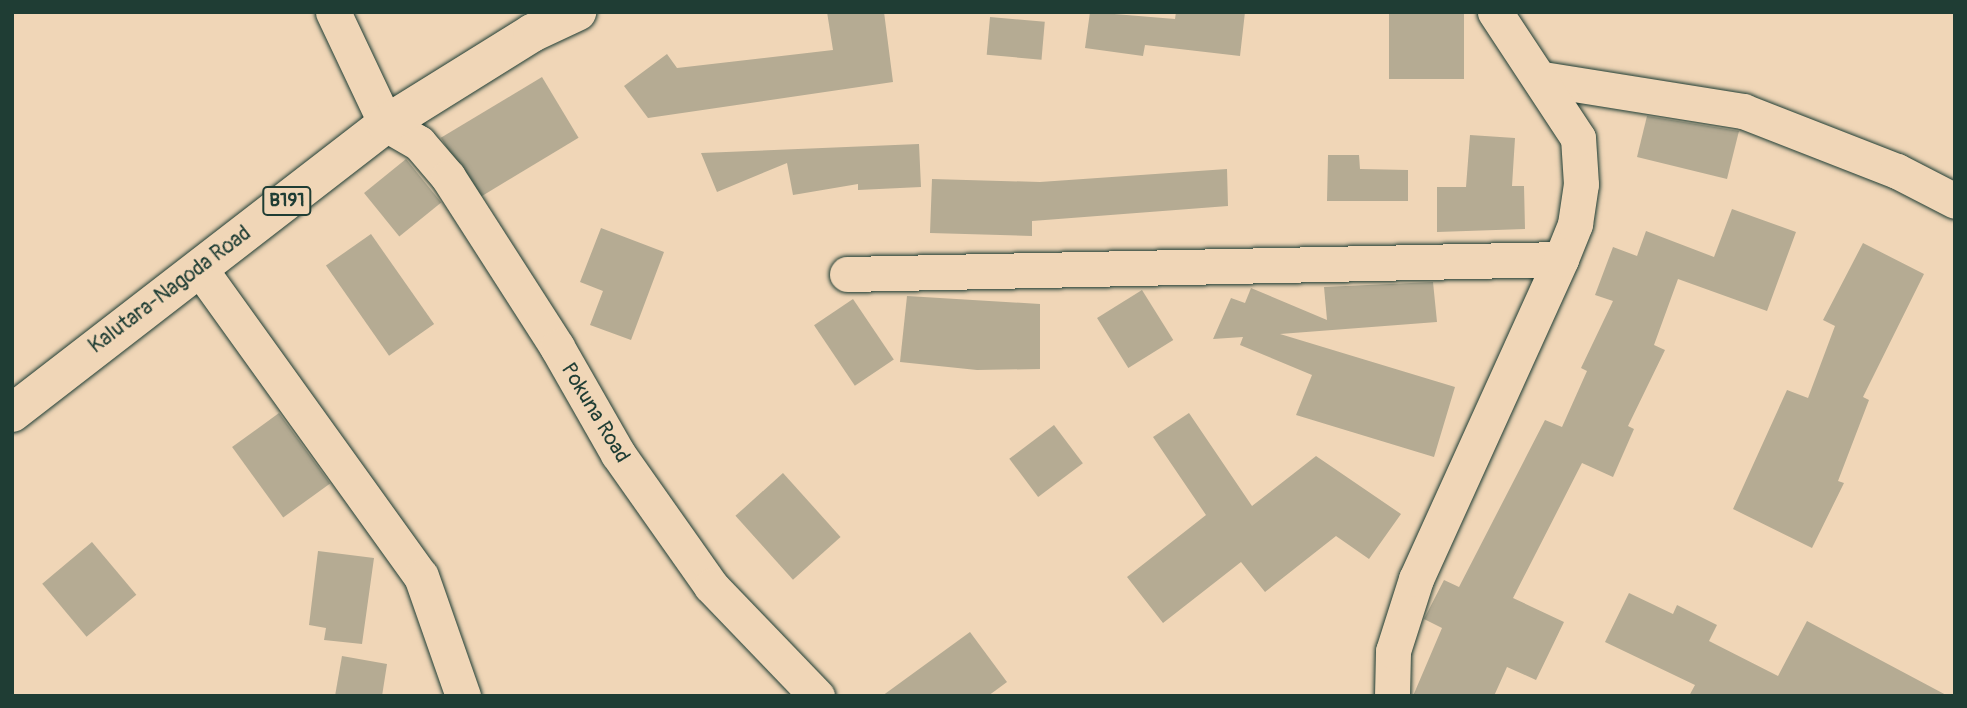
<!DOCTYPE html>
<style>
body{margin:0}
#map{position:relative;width:1967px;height:708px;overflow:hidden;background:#f0d6b7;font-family:Pangolin,sans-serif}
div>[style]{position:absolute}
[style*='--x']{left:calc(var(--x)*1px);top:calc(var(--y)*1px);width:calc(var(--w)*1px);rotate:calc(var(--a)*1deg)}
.building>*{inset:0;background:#b5ab93;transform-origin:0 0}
.roads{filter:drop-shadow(0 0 2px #1f3d34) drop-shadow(0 0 2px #1f3d34)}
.minor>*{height:35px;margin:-17.5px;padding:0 17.5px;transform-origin:17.5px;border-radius:17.5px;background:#f0d6b7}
.primary>*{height:38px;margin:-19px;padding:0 19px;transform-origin:19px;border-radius:19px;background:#f0d6b7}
span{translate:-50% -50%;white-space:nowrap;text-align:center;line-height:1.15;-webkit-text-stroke:6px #f0d6b7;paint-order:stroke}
.shield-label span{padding:2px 5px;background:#f0d6b7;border:2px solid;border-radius:5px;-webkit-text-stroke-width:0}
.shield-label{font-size:19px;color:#1f3d34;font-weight:700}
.street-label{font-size:21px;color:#1f3d34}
.frame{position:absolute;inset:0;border:14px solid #1f3d34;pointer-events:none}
</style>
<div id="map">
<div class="building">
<i style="clip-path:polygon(827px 12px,884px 12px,893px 82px,648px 118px,624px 86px,667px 54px,677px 68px,833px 50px)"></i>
<i style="clip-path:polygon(1090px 12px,1175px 19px,1176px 12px,1245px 12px,1240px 56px,1145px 45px,1143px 56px,1085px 48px)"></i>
<i style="left:1389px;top:12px;width:75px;height:67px"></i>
<i style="left:990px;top:17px;width:55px;height:38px;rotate:5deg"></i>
<i style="left:542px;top:77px;width:71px;height:118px;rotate:59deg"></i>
<i style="clip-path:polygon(1647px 116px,1739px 131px,1727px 179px,1637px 157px)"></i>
<i style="clip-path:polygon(1470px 135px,1515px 138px,1512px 186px,1524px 186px,1525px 229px,1437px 232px,1437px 187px,1466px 187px)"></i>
<i style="clip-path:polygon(919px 144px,921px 187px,858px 190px,858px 184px,793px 195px,787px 163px,717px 192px,701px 153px)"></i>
<i style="clip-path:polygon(1328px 155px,1359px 155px,1360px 169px,1408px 170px,1408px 201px,1327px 201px)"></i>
<i style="left:406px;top:159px;width:56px;height:54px;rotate:51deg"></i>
<i style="clip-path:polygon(1227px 169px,1228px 206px,1032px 221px,1032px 236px,930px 233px,932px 179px,1040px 182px)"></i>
<i style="clip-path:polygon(1732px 209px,1796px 232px,1767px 311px,1678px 279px,1654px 345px,1665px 350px,1628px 426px,1634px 429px,1613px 477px,1582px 463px,1513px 598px,1564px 622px,1536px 680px,1507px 667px,1494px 696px,1413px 696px,1442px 628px,1424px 619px,1444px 580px,1459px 587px,1545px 420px,1562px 427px,1587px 371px,1581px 368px,1613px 301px,1595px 295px,1613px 247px,1637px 256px,1646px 231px,1714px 257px)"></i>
<i style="clip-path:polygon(601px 228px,664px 252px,631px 340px,590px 325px,603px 291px,580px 282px)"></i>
<i style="left:371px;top:234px;width:110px;height:55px;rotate:55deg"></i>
<i style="clip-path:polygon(1863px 243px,1924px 274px,1863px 397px,1869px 400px,1838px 481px,1844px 483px,1812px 548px,1733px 509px,1787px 390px,1808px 398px,1835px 326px,1823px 320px)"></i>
<i style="clip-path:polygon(1433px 282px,1437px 322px,1280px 334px,1455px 387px,1434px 457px,1296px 415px,1312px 375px,1240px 345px,1243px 337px,1213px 339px,1231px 298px,1245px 303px,1251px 288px,1327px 320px,1324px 287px)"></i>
<i style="left:1142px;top:290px;width:59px;height:53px;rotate:58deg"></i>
<i style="clip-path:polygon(907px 296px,1040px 304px,1040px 369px,977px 370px,900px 362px)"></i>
<i style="left:853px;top:299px;width:73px;height:47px;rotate:56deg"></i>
<i style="left:279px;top:413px;width:87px;height:58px;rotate:54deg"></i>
<i style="clip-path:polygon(1189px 413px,1252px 506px,1316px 456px,1401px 514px,1369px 559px,1336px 536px,1265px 592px,1241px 562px,1163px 623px,1127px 577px,1206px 515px,1153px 437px)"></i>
<i style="left:1054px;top:425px;width:48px;height:56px;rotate:53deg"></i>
<i style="left:783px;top:473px;width:86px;height:64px;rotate:48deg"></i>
<i style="left:92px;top:542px;width:69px;height:65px;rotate:50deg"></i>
<i style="clip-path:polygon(318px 551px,374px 558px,362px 644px,324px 640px,326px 628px,309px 625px)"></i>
<i style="clip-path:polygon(1629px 593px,1673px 614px,1677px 605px,1717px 625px,1709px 641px,1778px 676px,1807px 621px,1948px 696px,1689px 696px,1695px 685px,1605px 642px)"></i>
<i style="clip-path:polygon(970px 632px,1007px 682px,988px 696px,882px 696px)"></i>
<i style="clip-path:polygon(342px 656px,387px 664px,382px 696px,335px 696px)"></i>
</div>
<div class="roads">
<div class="minor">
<i style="--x:333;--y:12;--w:124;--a:64.7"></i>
<i style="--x:386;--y:124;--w:38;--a:30"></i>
<i style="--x:419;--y:143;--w:45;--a:49.5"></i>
<i style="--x:448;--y:177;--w:202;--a:57.3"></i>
<i style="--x:557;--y:347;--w:123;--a:60.3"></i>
<i style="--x:618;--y:454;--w:161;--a:54.8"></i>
<i style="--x:711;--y:586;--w:153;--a:46.1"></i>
<i style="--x:1543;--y:79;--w:203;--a:9.1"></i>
<i style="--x:1743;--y:111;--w:165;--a:21.3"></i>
<i style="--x:1897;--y:171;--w:65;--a:27.3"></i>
<i style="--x:200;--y:269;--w:378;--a:54.3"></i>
<i style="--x:421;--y:576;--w:127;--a:70.7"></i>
<i style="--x:847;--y:274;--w:714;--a:-1.2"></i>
<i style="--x:1392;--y:696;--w:45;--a:-88.7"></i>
<i style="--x:1393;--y:651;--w:76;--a:-72.3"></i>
<i style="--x:1416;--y:579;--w:351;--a:-65.6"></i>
<i style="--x:1561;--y:259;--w:38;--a:-68"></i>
<i style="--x:1575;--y:224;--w:40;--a:-81.5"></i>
<i style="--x:1581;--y:184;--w:46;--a:-93.7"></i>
<i style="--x:1578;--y:138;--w:151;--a:-123.4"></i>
</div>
<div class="primary">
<i style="--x:12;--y:413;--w:473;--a:-37.7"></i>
<i style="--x:386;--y:124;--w:172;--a:-31.9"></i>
<i style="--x:532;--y:33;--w:50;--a:-25"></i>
</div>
</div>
<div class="shield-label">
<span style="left:287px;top:201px">B191</span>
</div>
<div class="street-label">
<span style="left:170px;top:290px;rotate:-37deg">Kalutara-Nagoda Road</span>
<span style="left:595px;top:413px;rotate:59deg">Pokuna Road</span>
</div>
<div class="frame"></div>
</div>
